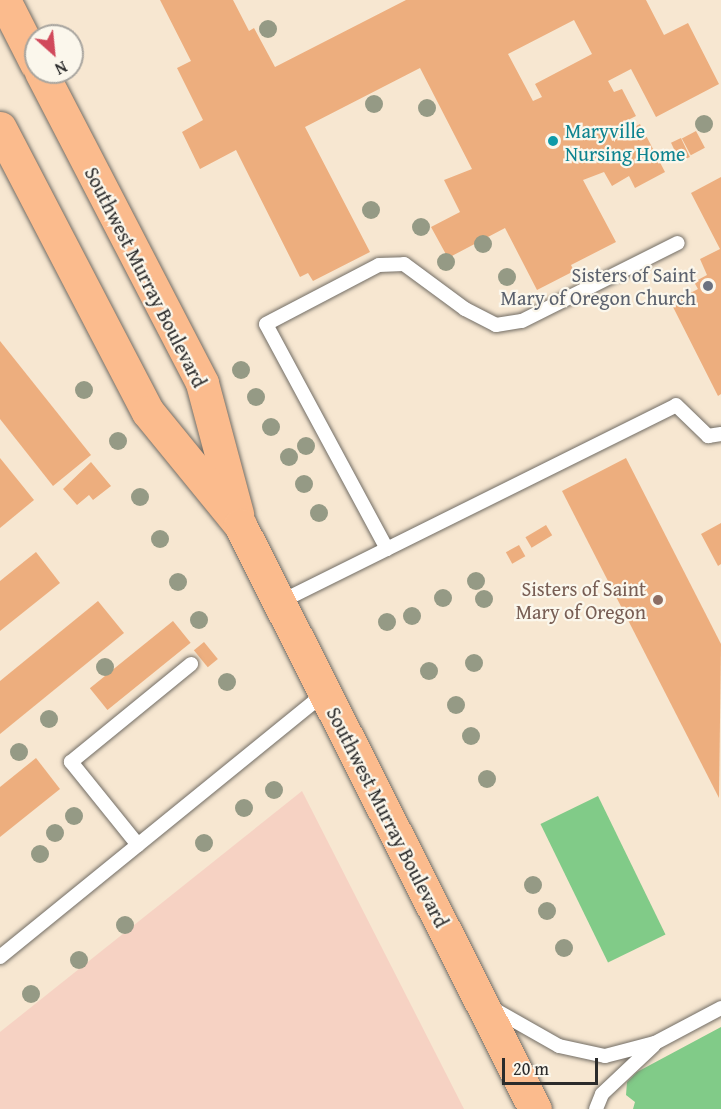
<!DOCTYPE html>
<style>
body{margin:0}
#map{position:relative;width:721px;height:1109px;overflow:hidden;background:#f7e7d1;font-family:"Gentium Book Plus",serif}
div>[style]{position:absolute}
[style*='--x']{left:calc(var(--x)*1px);top:calc(var(--y)*1px);width:calc(var(--w)*1px);rotate:calc(var(--a)*1deg)}
.built>*{inset:0;background:#f6d2c3}
.green>*{inset:0;background:#81cb88;transform-origin:0 0}
.building>*{inset:0;background:#edae7e;transform-origin:0 0}
.roads{filter:drop-shadow(0 0 2px #726d65) drop-shadow(0 0 2px #726d65)}
.lane>*{height:14px;margin:-7px;padding:0 7px;transform-origin:7px;border-radius:7px;background:#fff}
.primary>*{height:33px;margin:-16.5px;padding:0 16.5px;transform-origin:16.5px;border-radius:16.5px;background:#fbbb8d}
.trees>*{width:18px;height:18px;margin:-9px;border-radius:50%;background:#959a85}
.dots>*{width:16px;height:16px;translate:-50% -50%;box-sizing:border-box;border:3px solid #fbf7ec;border-radius:50%}
span{translate:-50% -50%;white-space:nowrap;text-align:center;line-height:1.15;-webkit-text-stroke:4.5px #fbf7ec;paint-order:stroke}
.culture-label{font-size:20px;color:#0d838f}
.left{translate:0 -50%;text-align:left}
.worship-label{font-size:20px;color:#5b616d}
.right{translate:-100% -50%;text-align:right}
.street-label{font-size:20px;color:#2b2b2b}
.education-label{font-size:20px;color:#785e54}
.north{position:absolute;left:24px;top:24px;width:60px;height:60px;box-sizing:border-box;background:#fbf7ec;border:2px solid #a8a59f;border-radius:50%;rotate:153deg;font-size:16px;font-weight:700;line-height:24px;text-align:center;color:#2b2b2b}
.north::after{content:'';display:block;margin:auto;width:21px;height:27px;background:#d1495b;clip-path:polygon(50% 0,100% 100%,50% 72%,0 100%)}
.scale{position:absolute;left:502px;top:1058px;width:96px;height:27px;box-sizing:border-box;border:3px solid #2b2b2b;border-top:0;padding-left:8px;font-size:18px;line-height:21px;white-space:nowrap;color:#2b2b2b;-webkit-text-stroke:4px #fbf7ec;paint-order:stroke}
</style>
<div id="map">
<div class="built">
<i style="clip-path:polygon(302px 791px,464px 1109px,0 1109px,0 1032px)"></i>
</div>
<div class="green">
<i style="left:598px;top:796px;width:154px;height:64px;rotate:64deg"></i>
<i style="clip-path:polygon(721px 1027px,721px 1109px,633px 1109px,635px 1102px,626px 1095px,627px 1082px,637px 1072px)"></i>
</div>
<div class="building">
<i style="clip-path:polygon(evenodd,160px 0,233px 0,249px 31px,254px 28px,275px 67px,406px 0,646px 0,664px 35px,688px 23px,719px 84px,656px 117px,631px 69px,608px 81px,614px 92px,622px 89px,636px 116px,622px 123px,626px 131px,640px 124px,665px 172px,635px 188px,629px 176px,612px 186px,604px 172px,583px 180px,616px 242px,571px 265px,574px 271px,537px 290px,505px 228px,448px 258px,431px 227px,460px 212px,444px 180px,472px 169px,420px 68px,305px 127px,370px 252px,313px 281px,308px 273px,300px 277px,236px 150px,200px 169px,182px 132px,203px 120px,177px 68px,191px 61px,160px 0,574px 20px,592px 54px,535px 84px,542px 97px,533px 101px,508px 54px,574px 20px)"></i>
<i style="left:696px;top:131px;width:19px;height:16px;rotate:62deg"></i>
<i style="left:681px;top:138px;width:21px;height:11px;rotate:65deg"></i>
<i style="clip-path:polygon(721px 177px,721px 394px,718px 396px,671px 303px,698px 289px,694px 282px,707px 275px,700px 259px,720px 249px,691px 193px)"></i>
<i style="clip-path:polygon(0 341px,91px 455px,53px 486px,0 419px)"></i>
<i style="clip-path:polygon(0 458px,34px 500px,0 528px)"></i>
<i style="clip-path:polygon(626px 458px,721px 644px,719px 798px,562px 491px)"></i>
<i style="clip-path:polygon(91px 462px,111px 486px,93px 500px,89px 495px,77px 505px,63px 489px)"></i>
<i style="clip-path:polygon(721px 523px,721px 564px,718px 566px,701px 534px)"></i>
<i style="left:546px;top:525px;width:12px;height:24px;rotate:59deg"></i>
<i style="left:519px;top:545px;width:13px;height:15px;rotate:61deg"></i>
<i style="clip-path:polygon(36px 552px,60px 583px,0 631px,0 581px)"></i>
<i style="clip-path:polygon(98px 601px,124px 633px,0 734px,0 681px)"></i>
<i style="left:173px;top:621px;width:28px;height:107px;rotate:51deg"></i>
<i style="left:204px;top:642px;width:22px;height:13px;rotate:51deg"></i>
<i style="clip-path:polygon(36px 758px,60px 789px,0 837px,0 787px)"></i>
</div>
<div class="roads">
<div class="lane">
<i style="--x:387;--y:549;--w:255;--a:-118.3"></i>
<i style="--x:266;--y:324;--w:127;--a:-27.6"></i>
<i style="--x:379;--y:265;--w:25;--a:-2"></i>
<i style="--x:404;--y:264;--w:76;--a:36.4"></i>
<i style="--x:465;--y:309;--w:35;--a:27"></i>
<i style="--x:496;--y:325;--w:26;--a:-9"></i>
<i style="--x:522;--y:321;--w:174;--a:-26.6"></i>
<i style="--x:280;--y:602;--w:442;--a:-26.4"></i>
<i style="--x:676;--y:405;--w:45;--a:44.1"></i>
<i style="--x:708;--y:436;--w:13;--a:-9"></i>
<i style="--x:138;--y:845;--w:107;--a:-128.9"></i>
<i style="--x:71;--y:762;--w:155;--a:-39.2"></i>
<i style="--x:0;--y:957;--w:417;--a:-39.1"></i>
<i style="--x:492;--y:1008;--w:77;--a:29.6"></i>
<i style="--x:559;--y:1046;--w:47;--a:12.3"></i>
<i style="--x:605;--y:1056;--w:52;--a:-14.6"></i>
<i style="--x:655;--y:1043;--w:75;--a:-27.9"></i>
<i style="--x:596;--y:1109;--w:16;--a:-68"></i>
<i style="--x:602;--y:1094;--w:71;--a:-43.3"></i>
</div>
<div class="primary">
<i style="--x:4;--y:0;--w:71;--a:63.1"></i>
<i style="--x:41;--y:72;--w:350;--a:62.6"></i>
<i style="--x:202;--y:383;--w:136;--a:75"></i>
<i style="--x:0;--y:128;--w:320;--a:62.5"></i>
<i style="--x:148;--y:412;--w:146;--a:50.8"></i>
<i style="--x:240;--y:525;--w:654;--a:63.2"></i>
</div>
</div>
<div class="trees">
<i style="left:268px;top:29px"></i>
<i style="left:374px;top:104px"></i>
<i style="left:427px;top:108px"></i>
<i style="left:704px;top:124px"></i>
<i style="left:371px;top:210px"></i>
<i style="left:421px;top:227px"></i>
<i style="left:483px;top:244px"></i>
<i style="left:446px;top:262px"></i>
<i style="left:507px;top:277px"></i>
<i style="left:241px;top:370px"></i>
<i style="left:84px;top:390px"></i>
<i style="left:256px;top:397px"></i>
<i style="left:271px;top:427px"></i>
<i style="left:118px;top:441px"></i>
<i style="left:306px;top:446px"></i>
<i style="left:289px;top:457px"></i>
<i style="left:304px;top:484px"></i>
<i style="left:140px;top:497px"></i>
<i style="left:319px;top:513px"></i>
<i style="left:160px;top:539px"></i>
<i style="left:476px;top:581px"></i>
<i style="left:178px;top:582px"></i>
<i style="left:443px;top:598px"></i>
<i style="left:484px;top:599px"></i>
<i style="left:412px;top:616px"></i>
<i style="left:199px;top:620px"></i>
<i style="left:387px;top:622px"></i>
<i style="left:474px;top:663px"></i>
<i style="left:105px;top:667px"></i>
<i style="left:429px;top:671px"></i>
<i style="left:227px;top:682px"></i>
<i style="left:456px;top:705px"></i>
<i style="left:49px;top:719px"></i>
<i style="left:471px;top:736px"></i>
<i style="left:19px;top:752px"></i>
<i style="left:487px;top:779px"></i>
<i style="left:274px;top:790px"></i>
<i style="left:244px;top:808px"></i>
<i style="left:74px;top:816px"></i>
<i style="left:55px;top:833px"></i>
<i style="left:204px;top:843px"></i>
<i style="left:40px;top:854px"></i>
<i style="left:533px;top:885px"></i>
<i style="left:547px;top:911px"></i>
<i style="left:125px;top:925px"></i>
<i style="left:564px;top:948px"></i>
<i style="left:79px;top:960px"></i>
<i style="left:31px;top:994px"></i>
</div>
<div class="dots">
<i style="left:553px;top:141px;background:#0f9aa8"></i>
<i style="left:708px;top:286px;background:#6b7280"></i>
<i style="left:658px;top:600px;background:#8d6e63"></i>
</div>
<div class="culture-label">
<span class="left" style="left:565px;top:142px">Maryville<br>Nursing Home</span>
</div>
<div class="worship-label">
<span class="right" style="left:696px;top:286px">Sisters of Saint<br>Mary of Oregon Church</span>
</div>
<div class="street-label">
<span style="left:146px;top:277px;rotate:63deg">Southwest Murray Boulevard</span>
<span style="left:388px;top:817px;rotate:63deg">Southwest Murray Boulevard</span>
</div>
<div class="education-label">
<span class="right" style="left:646px;top:600px">Sisters of Saint<br>Mary of Oregon</span>
</div>
<div class="north">N</div>
<div class="scale">20 m</div>
</div>
